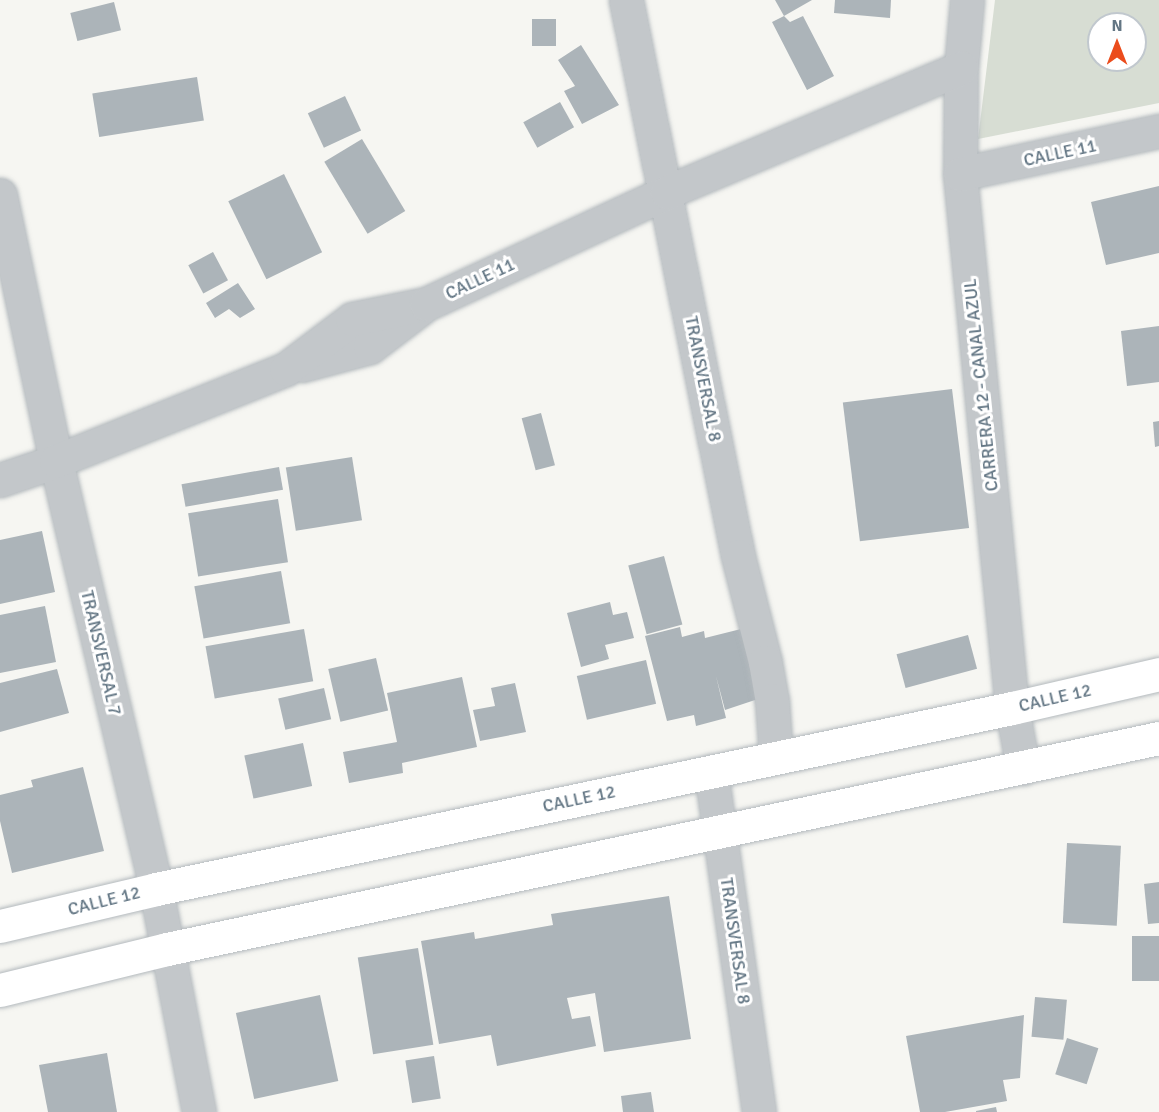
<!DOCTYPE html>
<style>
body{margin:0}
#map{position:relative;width:1159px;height:1112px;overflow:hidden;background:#f6f6f2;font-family:Signika,sans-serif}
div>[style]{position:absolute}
.green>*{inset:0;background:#d7ddd3}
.building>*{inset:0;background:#acb4b9;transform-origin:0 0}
.roads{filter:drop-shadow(0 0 2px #b3b9bd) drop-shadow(0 0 2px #b3b9bd)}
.street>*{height:33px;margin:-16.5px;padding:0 16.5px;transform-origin:16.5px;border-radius:16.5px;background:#c3c7ca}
.secondary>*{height:33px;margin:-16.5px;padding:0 16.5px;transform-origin:16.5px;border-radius:16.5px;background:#fff}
span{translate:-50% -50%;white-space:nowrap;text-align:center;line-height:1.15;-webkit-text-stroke:6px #fff;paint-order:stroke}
.street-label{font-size:18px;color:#637684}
.north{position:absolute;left:1087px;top:12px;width:60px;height:60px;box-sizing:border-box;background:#fff;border:2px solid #c1c8ce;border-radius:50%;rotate:0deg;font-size:16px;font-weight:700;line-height:24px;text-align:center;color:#637684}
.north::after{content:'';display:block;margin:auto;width:21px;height:27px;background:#eb4c1c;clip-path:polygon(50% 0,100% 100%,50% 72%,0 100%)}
</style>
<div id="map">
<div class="green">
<div style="clip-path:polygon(evenodd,995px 0,1159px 0,1159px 103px,978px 139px,995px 0,1099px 24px,1135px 24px,1135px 60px,1099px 60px,1099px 24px)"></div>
</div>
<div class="building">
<div style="clip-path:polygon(775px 0,812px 0,784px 16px)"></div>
<div style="clip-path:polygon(835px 0,891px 0,890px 18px,834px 13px)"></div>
<div style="left:114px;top:2px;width:29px;height:45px;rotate:76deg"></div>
<div style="clip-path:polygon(784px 16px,790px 22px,803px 16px,834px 76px,807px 90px,772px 22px)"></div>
<div style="left:532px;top:19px;width:24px;height:27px"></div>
<div style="clip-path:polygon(581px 45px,619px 105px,582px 124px,564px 91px,575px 86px,558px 60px)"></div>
<div style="left:197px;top:77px;width:44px;height:106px;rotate:81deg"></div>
<div style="left:345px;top:96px;width:38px;height:41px;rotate:65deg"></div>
<div style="left:560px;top:102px;width:29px;height:42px;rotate:61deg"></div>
<div style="left:362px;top:139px;width:84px;height:44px;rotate:59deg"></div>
<div style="left:284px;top:174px;width:87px;height:62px;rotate:64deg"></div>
<div style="clip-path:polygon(1159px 186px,1159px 253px,1106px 265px,1091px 202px)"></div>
<div style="left:213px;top:252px;width:32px;height:28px;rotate:62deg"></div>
<div style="clip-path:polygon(238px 283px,255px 309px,240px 318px,229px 309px,215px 318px,206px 303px)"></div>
<div style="clip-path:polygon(1159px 326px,1159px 382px,1127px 386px,1121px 331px)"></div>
<div style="left:952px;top:389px;width:140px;height:110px;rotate:83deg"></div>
<div style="left:541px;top:413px;width:54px;height:20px;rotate:75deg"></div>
<div style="clip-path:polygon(1159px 421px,1159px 446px,1155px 447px,1153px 422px)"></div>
<div style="left:352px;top:457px;width:64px;height:67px;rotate:81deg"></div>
<div style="left:279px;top:467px;width:23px;height:99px;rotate:80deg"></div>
<div style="left:278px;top:499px;width:64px;height:91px;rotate:81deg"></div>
<div style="clip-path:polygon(42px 531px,55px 592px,0 604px,0 540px)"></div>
<div style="left:664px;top:556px;width:71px;height:37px;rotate:75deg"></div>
<div style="left:281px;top:571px;width:53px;height:88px;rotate:80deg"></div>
<div style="clip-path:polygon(610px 602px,613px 615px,627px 612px,634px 638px,605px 645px,609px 659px,581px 667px,567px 613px)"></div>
<div style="clip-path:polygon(45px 606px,56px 662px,0 673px,0 615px)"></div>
<div style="clip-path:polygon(753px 626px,767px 696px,725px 710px,716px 676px,726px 718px,696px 726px,694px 715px,667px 721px,645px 636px,680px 627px,682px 637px,704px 631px,705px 638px)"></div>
<div style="left:304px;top:629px;width:53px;height:100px;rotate:80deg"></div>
<div style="left:968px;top:635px;width:35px;height:74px;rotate:75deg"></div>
<div style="left:376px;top:658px;width:54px;height:49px;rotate:77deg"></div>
<div style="left:646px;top:660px;width:45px;height:71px;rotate:77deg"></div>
<div style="clip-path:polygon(57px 669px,69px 713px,0 732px,0 683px)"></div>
<div style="clip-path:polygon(462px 677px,477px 747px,402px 763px,403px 773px,349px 783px,343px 752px,397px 742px,387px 693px)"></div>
<div style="clip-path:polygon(515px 683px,526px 732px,480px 741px,473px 710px,495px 706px,491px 688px)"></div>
<div style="left:324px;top:688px;width:32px;height:47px;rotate:77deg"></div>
<div style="left:303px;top:743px;width:44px;height:60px;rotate:78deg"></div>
<div style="clip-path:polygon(83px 767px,104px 851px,12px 873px,0 821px,0 795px,33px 787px,31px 780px)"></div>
<div style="left:1067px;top:843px;width:54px;height:80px;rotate:3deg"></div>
<div style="clip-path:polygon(1159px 882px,1159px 923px,1148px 924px,1144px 884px)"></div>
<div style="clip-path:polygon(669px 896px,691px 1039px,604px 1052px,595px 993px,567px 998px,572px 1019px,590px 1016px,596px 1046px,497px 1066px,491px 1035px,439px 1044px,421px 941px,474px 932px,475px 939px,553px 925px,551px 914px)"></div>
<div style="left:1132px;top:936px;width:27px;height:45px"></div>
<div style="left:418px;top:948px;width:98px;height:61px;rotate:81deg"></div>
<div style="left:320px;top:995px;width:88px;height:86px;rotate:78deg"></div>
<div style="left:1035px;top:997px;width:32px;height:40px;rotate:5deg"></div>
<div style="clip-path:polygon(1024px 1015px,1020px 1078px,1003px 1080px,1007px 1101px,945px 1112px,920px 1112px,906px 1036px)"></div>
<div style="left:1067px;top:1038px;width:33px;height:38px;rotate:18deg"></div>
<div style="clip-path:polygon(107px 1053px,117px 1112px,48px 1112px,39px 1065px)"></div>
<div style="left:434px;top:1056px;width:43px;height:29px;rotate:81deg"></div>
<div style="clip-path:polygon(651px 1092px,654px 1112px,623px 1112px,621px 1096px)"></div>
<div style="clip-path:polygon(996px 1107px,997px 1112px,976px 1112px,976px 1111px)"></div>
</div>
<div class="roads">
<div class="street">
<div style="left:626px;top:0;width:567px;rotate:78.61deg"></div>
<div style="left:738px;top:556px;width:109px;rotate:75.7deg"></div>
<div style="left:765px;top:662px;width:39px;rotate:80deg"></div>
<div style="left:772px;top:700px;width:57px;rotate:86deg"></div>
<div style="left:967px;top:0;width:68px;rotate:95deg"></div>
<div style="left:961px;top:68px;width:106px;rotate:90.5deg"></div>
<div style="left:960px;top:174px;width:537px;rotate:84.44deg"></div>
<div style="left:1012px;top:708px;width:61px;rotate:79.6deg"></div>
<div style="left:960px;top:174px;width:204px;rotate:-12.2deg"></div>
<div style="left:0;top:195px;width:272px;rotate:78.1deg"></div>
<div style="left:56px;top:461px;width:440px;rotate:76.8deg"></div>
<div style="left:156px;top:889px;width:227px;rotate:79.1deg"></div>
<div style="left:302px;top:365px;width:70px;rotate:-14.8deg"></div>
<div style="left:370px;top:347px;width:64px;rotate:-37.4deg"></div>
<div style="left:0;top:480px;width:59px;rotate:-18.7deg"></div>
<div style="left:56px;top:461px;width:248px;rotate:-21.8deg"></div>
<div style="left:286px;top:369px;width:83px;rotate:-37.1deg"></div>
<div style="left:352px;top:319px;width:76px;rotate:-11.5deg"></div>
<div style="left:426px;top:304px;width:266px;rotate:-24.9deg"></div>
<div style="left:667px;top:192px;width:319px;rotate:-22.9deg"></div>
<div style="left:711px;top:771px;width:344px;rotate:82deg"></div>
</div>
<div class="secondary">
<div style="left:0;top:926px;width:160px;rotate:-13.3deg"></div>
<div style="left:156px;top:889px;width:875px;rotate:-11.94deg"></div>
<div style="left:1012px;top:708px;width:151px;rotate:-13deg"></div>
<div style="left:0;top:990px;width:172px;rotate:-13.8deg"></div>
<div style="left:167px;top:949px;width:1014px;rotate:-12.01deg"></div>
</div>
</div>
<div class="street-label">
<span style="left:1060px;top:153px;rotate:-12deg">CALLE 11</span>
<span style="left:480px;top:279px;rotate:-25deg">CALLE 11</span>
<span style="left:703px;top:379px;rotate:79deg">TRANSVERSAL 8</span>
<span style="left:981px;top:385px;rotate:-96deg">CARRERA 12 - CANAL AZUL</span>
<span style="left:101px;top:653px;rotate:77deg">TRANSVERSAL 7</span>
<span style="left:1055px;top:698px;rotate:-13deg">CALLE 12</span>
<span style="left:579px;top:799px;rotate:-12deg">CALLE 12</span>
<span style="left:104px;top:901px;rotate:-14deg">CALLE 12</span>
<span style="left:735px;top:941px;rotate:82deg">TRANSVERSAL 8</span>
</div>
<div class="north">N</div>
</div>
